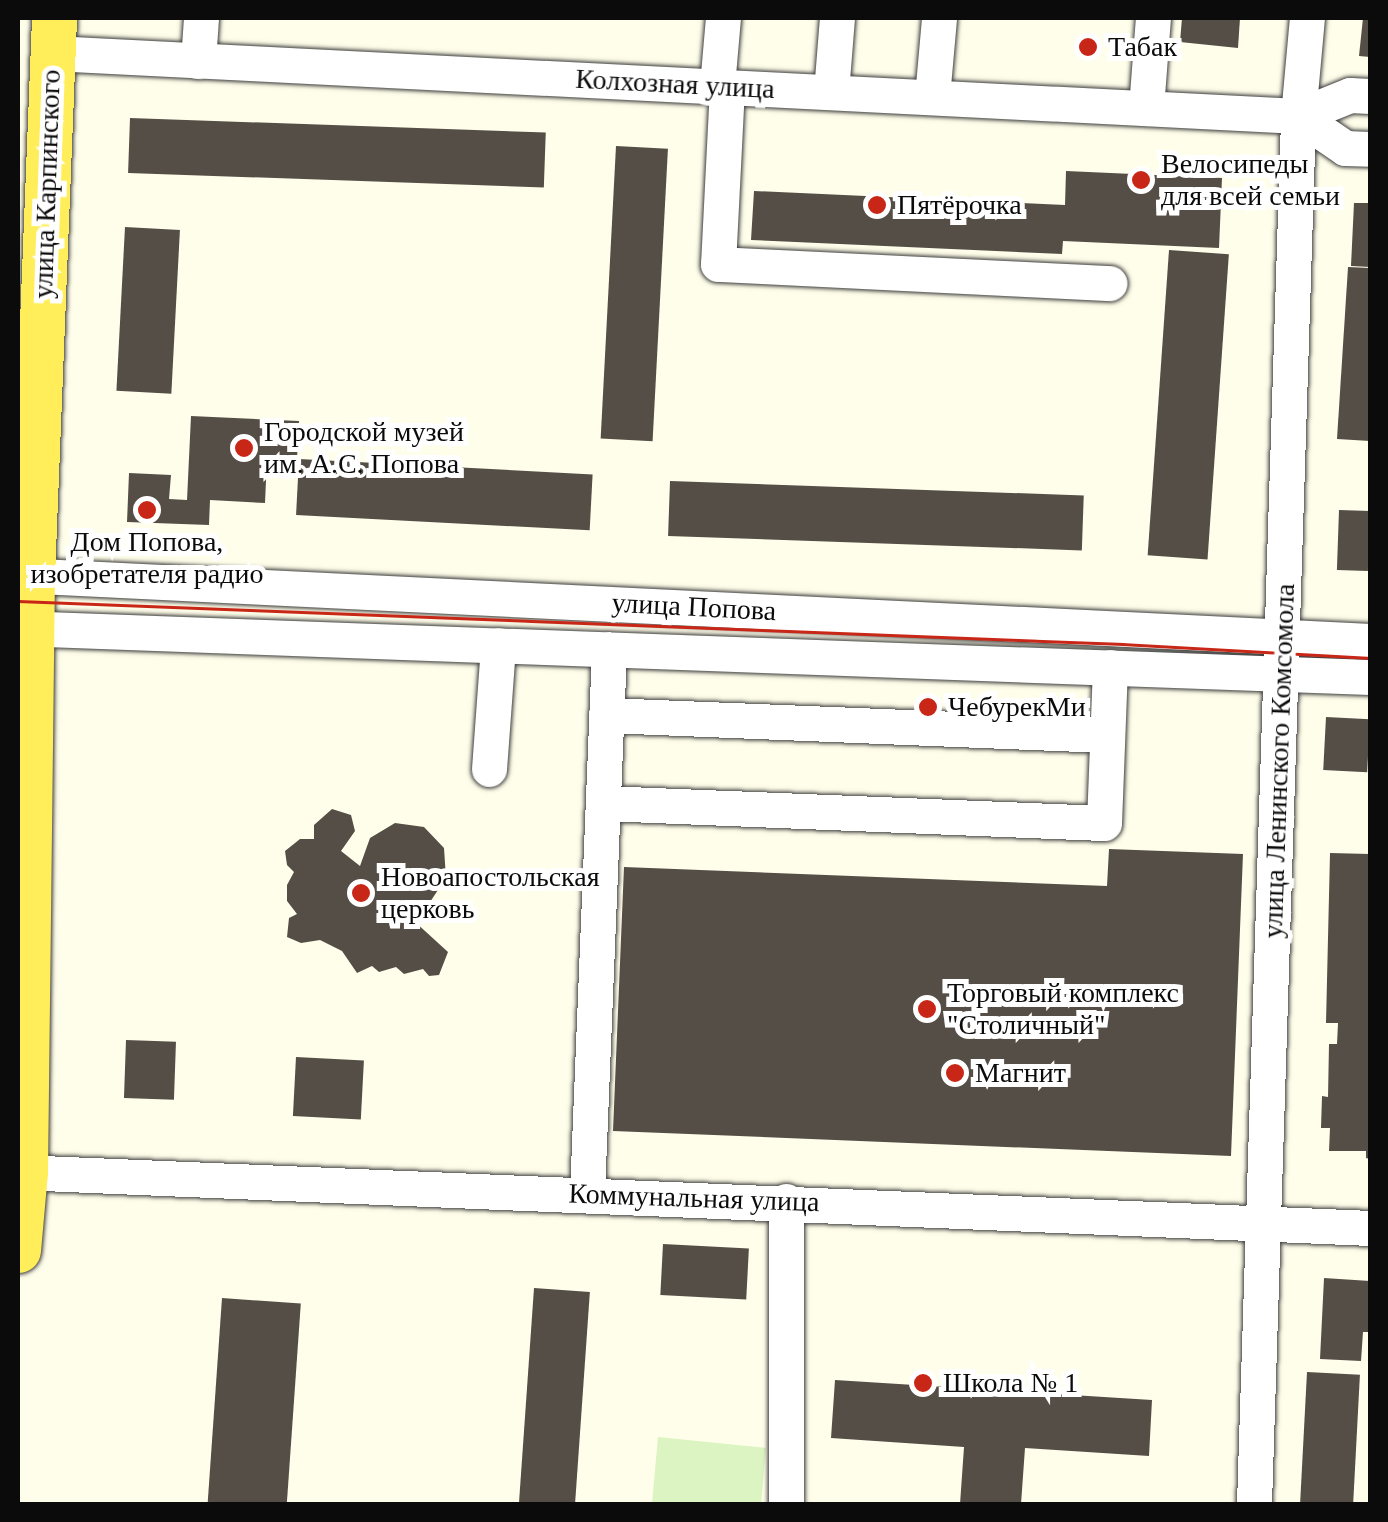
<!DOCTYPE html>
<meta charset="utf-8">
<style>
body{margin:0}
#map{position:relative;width:1388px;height:1522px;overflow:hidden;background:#fffeea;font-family:"Times New Roman",serif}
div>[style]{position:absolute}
.pitch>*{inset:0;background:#dcf3c2}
.building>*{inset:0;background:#554e47;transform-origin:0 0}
.roads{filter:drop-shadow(0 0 2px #3e3e3e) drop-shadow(0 0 2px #3e3e3e)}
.minor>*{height:35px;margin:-17.5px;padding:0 17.5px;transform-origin:17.5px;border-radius:17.5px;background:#fff}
.major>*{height:45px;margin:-22.5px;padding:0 22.5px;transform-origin:22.5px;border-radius:22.5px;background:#ffee5a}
.tram>*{height:2.5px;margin:-1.25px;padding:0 1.25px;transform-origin:1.25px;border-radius:1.25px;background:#c82717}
.dots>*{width:28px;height:28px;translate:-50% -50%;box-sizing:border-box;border:5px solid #fff;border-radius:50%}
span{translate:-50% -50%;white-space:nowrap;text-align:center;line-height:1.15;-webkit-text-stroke:10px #fff;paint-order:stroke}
.poi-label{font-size:28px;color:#0b0b0b}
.left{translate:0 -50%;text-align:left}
.street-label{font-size:28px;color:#0b0b0b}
.frame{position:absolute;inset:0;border:20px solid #0b0b0b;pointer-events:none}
</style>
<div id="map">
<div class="pitch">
<div style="clip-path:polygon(658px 1437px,766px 1448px,761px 1504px,652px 1504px)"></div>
</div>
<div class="building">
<div style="clip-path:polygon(1182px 18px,1240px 18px,1238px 48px,1180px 42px)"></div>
<div style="clip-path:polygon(1363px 18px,1370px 18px,1370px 57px,1359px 56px)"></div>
<div style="left:1078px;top:39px;width:20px;height:16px;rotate:3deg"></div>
<div style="left:130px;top:118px;width:416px;height:55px;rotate:2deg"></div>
<div style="left:616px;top:146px;width:52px;height:293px;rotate:3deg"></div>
<div style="clip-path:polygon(1066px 171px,1222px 178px,1219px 248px,1063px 241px,1062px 254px,751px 240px,754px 191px,1065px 205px)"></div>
<div style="clip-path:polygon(1354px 203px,1370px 203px,1370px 267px,1351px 266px)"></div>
<div style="left:125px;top:227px;width:55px;height:164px;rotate:3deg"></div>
<div style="left:1169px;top:250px;width:60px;height:306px;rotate:4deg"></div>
<div style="clip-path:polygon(1348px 267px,1370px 268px,1370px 441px,1337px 439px)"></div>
<div style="clip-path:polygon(191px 416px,299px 421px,297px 459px,267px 458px,265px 503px,210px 500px,209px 525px,127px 522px,129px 473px,171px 475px,169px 499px,187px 500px)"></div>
<div style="left:299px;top:459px;width:294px;height:56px;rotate:3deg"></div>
<div style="left:670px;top:481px;width:414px;height:55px;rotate:2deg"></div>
<div style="left:1339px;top:510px;width:31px;height:60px;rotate:2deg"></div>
<div style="left:1326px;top:717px;width:44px;height:53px;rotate:3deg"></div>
<div style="clip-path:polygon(332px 809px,351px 815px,355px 831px,341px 851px,360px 866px,370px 838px,395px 823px,424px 827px,444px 848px,446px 878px,430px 902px,402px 910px,448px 952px,439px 975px,429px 976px,423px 969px,404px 974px,396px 967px,379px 972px,372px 966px,357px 973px,342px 951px,320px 940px,301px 943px,287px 937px,289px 918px,297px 914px,287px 901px,287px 885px,294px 872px,287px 865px,285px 851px,300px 839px,314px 839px,314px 825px)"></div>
<div style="clip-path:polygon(1109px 849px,1243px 854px,1231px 1156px,613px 1131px,624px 867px,1107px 886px)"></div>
<div style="clip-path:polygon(1330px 853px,1370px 854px,1370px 1159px,1366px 1158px,1366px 1151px,1329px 1151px,1330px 1128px,1321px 1128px,1322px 1096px,1328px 1097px,1329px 1044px,1337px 1044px,1338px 1023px,1326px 1023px)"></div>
<div style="left:126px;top:1040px;width:50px;height:58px;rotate:2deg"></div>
<div style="left:296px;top:1057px;width:68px;height:59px;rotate:3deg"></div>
<div style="left:663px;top:1244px;width:86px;height:51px;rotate:3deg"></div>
<div style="clip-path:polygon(1324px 1278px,1370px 1281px,1370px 1332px,1363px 1332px,1361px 1361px,1320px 1359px)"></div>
<div style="left:534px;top:1288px;width:56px;height:217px;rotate:4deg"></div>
<div style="left:222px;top:1298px;width:79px;height:207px;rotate:4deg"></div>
<div style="left:1307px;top:1372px;width:53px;height:132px;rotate:3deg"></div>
<div style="clip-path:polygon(835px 1380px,1152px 1400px,1149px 1456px,1025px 1448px,1021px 1504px,960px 1504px,964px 1447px,831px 1438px)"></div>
</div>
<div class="roads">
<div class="minor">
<div style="left:52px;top:53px;width:1248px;rotate:2.89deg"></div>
<div style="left:1298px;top:116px;width:56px;rotate:-22deg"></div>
<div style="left:1350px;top:95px;width:20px;rotate:3deg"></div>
<div style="left:198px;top:61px;width:43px;rotate:-86deg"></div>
<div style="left:717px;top:86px;width:68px;rotate:-85deg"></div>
<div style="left:727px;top:87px;width:177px;rotate:92.9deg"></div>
<div style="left:718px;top:264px;width:392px;rotate:2.8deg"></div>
<div style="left:831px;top:92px;width:74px;rotate:-85.4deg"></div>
<div style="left:932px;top:97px;width:79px;rotate:-84.9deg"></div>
<div style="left:1146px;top:108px;width:90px;rotate:-85.6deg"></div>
<div style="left:1298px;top:116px;width:57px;rotate:34.2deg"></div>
<div style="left:1345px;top:148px;width:25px;rotate:2deg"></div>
<div style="left:18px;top:575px;width:1354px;rotate:2.79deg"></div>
<div style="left:18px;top:628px;width:1353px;rotate:2.08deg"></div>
<div style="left:606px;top:715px;width:501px;rotate:2.29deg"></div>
<div style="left:489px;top:769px;width:124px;rotate:-85.8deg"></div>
<div style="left:603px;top:803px;width:501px;rotate:2.29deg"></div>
<div style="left:1104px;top:823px;width:156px;rotate:-87.8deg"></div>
<div style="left:18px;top:1172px;width:1353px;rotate:2.37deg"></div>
<div style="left:587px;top:1193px;width:544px;rotate:-87.68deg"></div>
<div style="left:786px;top:1504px;width:303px;rotate:-90deg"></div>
<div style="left:1254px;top:1504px;width:1389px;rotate:-88.18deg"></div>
<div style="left:1298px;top:116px;width:98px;rotate:-84.8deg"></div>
</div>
<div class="major">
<div style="left:18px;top:1250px;width:78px;rotate:-84.9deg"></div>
<div style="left:25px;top:1172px;width:596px;rotate:-89.33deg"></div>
<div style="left:32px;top:576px;width:558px;rotate:-87.74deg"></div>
</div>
</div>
<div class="tram">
<div style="left:18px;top:601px;width:1106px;rotate:2.23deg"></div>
<div style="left:1123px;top:644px;width:247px;rotate:3.2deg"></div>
</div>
<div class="dots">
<div style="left:1088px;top:47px;background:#c82717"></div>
<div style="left:1141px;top:180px;background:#c82717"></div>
<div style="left:877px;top:205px;background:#c82717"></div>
<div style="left:244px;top:448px;background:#c82717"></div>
<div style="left:147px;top:510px;background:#c82717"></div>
<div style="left:928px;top:707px;background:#c82717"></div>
<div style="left:361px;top:893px;background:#c82717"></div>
<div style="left:927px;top:1009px;background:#c82717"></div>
<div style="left:955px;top:1073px;background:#c82717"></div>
<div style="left:923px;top:1383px;background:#c82717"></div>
</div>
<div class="poi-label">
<span class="left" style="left:1108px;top:47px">Табак</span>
<span class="left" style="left:1161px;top:180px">Велосипеды<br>для всей семьи</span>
<span class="left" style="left:897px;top:205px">Пятёрочка</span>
<span class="left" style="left:264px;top:448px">Городской музей<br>им. А.С. Попова</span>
<span style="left:147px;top:558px">Дом Попова,<br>изобретателя радио</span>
<span class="left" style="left:948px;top:707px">ЧебурекМи</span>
<span class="left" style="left:381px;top:893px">Новоапостольская<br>церковь</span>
<span class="left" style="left:947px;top:1009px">Торговый комплекс<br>"Столичный"</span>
<span class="left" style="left:975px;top:1073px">Магнит</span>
<span class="left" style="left:943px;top:1383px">Школа № 1</span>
</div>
<div class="street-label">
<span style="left:675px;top:84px;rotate:3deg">Колхозная улица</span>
<span style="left:47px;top:184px;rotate:-88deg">улица Карпинского</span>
<span style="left:694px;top:607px;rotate:3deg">улица Попова</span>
<span style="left:1279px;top:761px;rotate:-88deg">улица Ленинского Комсомола</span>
<span style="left:694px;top:1198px;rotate:2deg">Коммунальная улица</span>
</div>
<div class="frame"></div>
</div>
